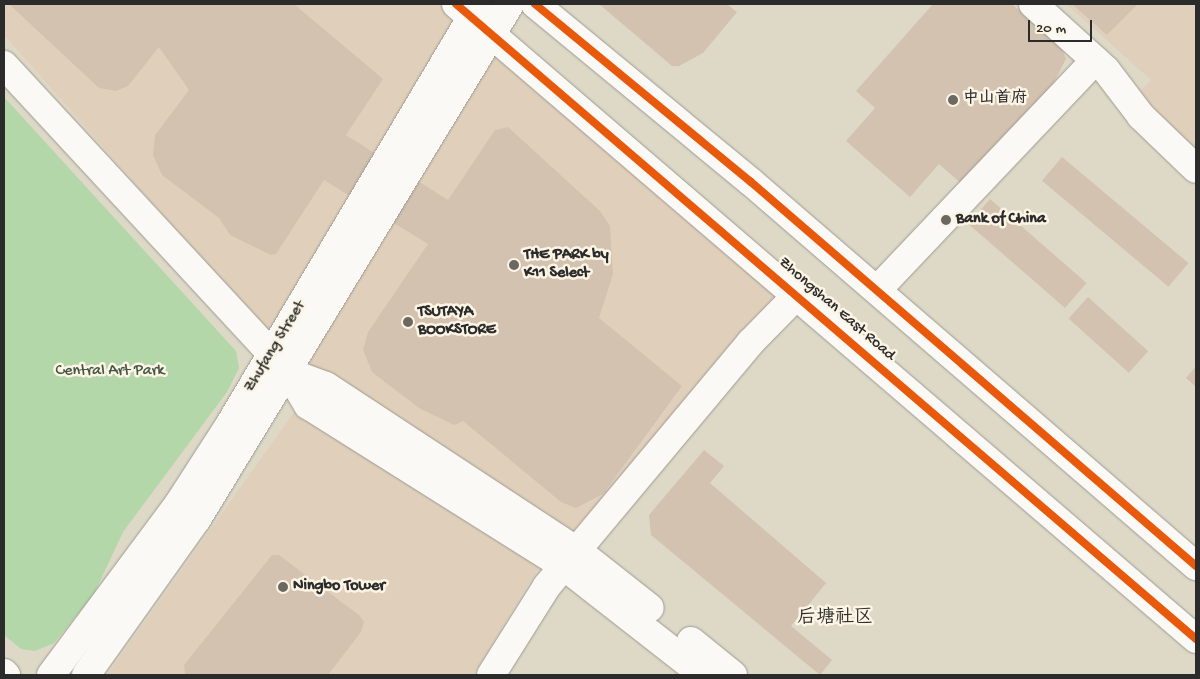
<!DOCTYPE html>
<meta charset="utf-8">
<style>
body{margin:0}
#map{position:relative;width:1200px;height:679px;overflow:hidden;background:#ded9c6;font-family:"Gochi Hand","LXGW WenKai TC",sans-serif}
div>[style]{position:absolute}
.built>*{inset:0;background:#e0d0bb}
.green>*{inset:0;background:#b3d7a9}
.building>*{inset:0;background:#d2c2af;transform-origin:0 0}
.roads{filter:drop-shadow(0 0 1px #9d9a90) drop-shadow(0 0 1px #9d9a90)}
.minor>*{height:28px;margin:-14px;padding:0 14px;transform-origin:14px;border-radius:14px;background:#faf9f6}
.major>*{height:28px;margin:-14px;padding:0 14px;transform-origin:14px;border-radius:14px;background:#faf9f6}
.cycleway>*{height:8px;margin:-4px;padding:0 4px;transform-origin:4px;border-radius:4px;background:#e8590c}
.dots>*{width:14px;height:14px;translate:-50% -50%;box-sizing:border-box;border:2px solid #fcf5e5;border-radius:50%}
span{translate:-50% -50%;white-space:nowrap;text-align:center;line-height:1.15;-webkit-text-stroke:5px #fcf5e5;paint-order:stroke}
.poi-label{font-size:16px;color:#2b2b2b;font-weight:700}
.left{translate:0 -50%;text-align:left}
.street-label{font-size:16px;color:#2b2b2b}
.park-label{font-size:16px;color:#445644}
.quarter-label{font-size:19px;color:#2b2b2b}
.frame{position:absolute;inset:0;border:5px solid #2b2b2b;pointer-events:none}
.scale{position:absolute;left:1028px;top:20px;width:64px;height:22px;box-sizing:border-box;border:2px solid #2b2b2b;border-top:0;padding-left:6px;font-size:15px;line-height:18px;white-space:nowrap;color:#2b2b2b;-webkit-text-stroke:4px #fcf5e5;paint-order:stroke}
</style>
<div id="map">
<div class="built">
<div style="clip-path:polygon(4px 4px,438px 4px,781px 297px,581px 530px,543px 561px,473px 675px,107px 675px,313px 385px,4px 35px)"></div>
<div style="clip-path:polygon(1066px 4px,1196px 4px,1196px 148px,1136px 96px,1151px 80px)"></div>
</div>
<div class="green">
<div style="clip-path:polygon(4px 97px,236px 351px,239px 368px,227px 392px,123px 532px,94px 594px,54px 643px,35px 651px,21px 649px,4px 635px)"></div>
</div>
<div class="building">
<div style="clip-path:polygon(9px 4px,294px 4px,383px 79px,346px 135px,448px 200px,495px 130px,508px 127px,600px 211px,610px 226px,613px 274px,599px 318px,682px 386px,603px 494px,576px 508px,561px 502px,463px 421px,454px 425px,419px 408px,372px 372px,363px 350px,368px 332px,428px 244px,324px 180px,276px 254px,271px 255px,230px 235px,219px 218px,162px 175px,153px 155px,155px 135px,189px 90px,159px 47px,128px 86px,116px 91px,99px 88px)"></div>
<div style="clip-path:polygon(599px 4px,727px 4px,737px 12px,703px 53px,679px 66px,672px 66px)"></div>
<div style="clip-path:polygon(933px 4px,1012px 4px,1062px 49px,1066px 59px,1052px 86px,964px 186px,939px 164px,910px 197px,846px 141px,875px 108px,856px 91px)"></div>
<div style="clip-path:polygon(1072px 4px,1138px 4px,1107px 35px)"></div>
<div style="left:1062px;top:157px;width:165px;height:31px;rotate:40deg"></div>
<div style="left:990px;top:199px;width:128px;height:33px;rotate:41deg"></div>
<div style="left:1088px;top:297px;width:81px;height:29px;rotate:42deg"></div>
<div style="clip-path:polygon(1196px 366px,1196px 387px,1186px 378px)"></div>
<div style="clip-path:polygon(704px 450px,724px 466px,710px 483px,826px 583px,791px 626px,832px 660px,820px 675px,651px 535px,649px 515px)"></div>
<div style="clip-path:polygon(272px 555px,279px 555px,360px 616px,364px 622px,361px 632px,328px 675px,185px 675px,184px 665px)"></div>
</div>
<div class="roads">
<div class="minor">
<div style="left:1033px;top:4px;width:98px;rotate:42.1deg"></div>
<div style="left:1106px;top:70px;width:58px;rotate:52.7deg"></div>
<div style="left:1141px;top:116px;width:76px;rotate:43.9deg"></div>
<div style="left:4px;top:65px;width:418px;rotate:47.2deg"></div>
<div style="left:288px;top:372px;width:39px;rotate:59deg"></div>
<div style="left:308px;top:405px;width:304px;rotate:32.2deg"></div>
<div style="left:565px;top:567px;width:175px;rotate:38deg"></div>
<div style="left:877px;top:290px;width:317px;rotate:-46.5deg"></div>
<div style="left:288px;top:372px;width:40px;rotate:20.2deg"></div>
<div style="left:326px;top:386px;width:303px;rotate:33.3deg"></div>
<div style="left:579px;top:552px;width:90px;rotate:38.3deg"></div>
<div style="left:691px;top:641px;width:54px;rotate:39deg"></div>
<div style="left:4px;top:673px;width:3px;rotate:45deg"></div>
<div style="left:51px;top:675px;width:214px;rotate:-53.3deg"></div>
<div style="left:179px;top:503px;width:94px;rotate:-57.2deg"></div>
<div style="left:230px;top:424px;width:488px;rotate:-59.3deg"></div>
<div style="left:86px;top:675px;width:191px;rotate:-54.6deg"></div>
<div style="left:197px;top:519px;width:603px;rotate:-58.71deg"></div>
<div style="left:491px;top:675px;width:105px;rotate:-57.8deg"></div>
<div style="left:547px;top:586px;width:317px;rotate:-50.1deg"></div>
<div style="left:750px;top:343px;width:69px;rotate:-45.6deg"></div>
</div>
<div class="major">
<div style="left:456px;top:4px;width:975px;rotate:40.63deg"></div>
<div style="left:535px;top:4px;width:280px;rotate:39.5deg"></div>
<div style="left:751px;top:182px;width:588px;rotate:40.79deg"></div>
</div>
</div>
<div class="cycleway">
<div style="left:456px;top:4px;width:975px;rotate:40.63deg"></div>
<div style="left:535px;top:4px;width:280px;rotate:39.5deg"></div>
<div style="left:751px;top:182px;width:588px;rotate:40.79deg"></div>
</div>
<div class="dots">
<div style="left:953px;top:100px;background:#6a6861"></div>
<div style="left:946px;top:220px;background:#6a6861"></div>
<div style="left:514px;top:265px;background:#6a6861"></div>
<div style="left:408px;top:322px;background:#6a6861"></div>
<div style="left:283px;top:587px;background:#6a6861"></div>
</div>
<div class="poi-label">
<span class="left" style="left:963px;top:100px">中山首府</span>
<span class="left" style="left:956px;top:220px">Bank of China</span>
<span class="left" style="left:524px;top:265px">THE PARK by<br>K11 Select</span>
<span class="left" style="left:418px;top:322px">TSUTAYA<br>BOOKSTORE</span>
<span class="left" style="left:293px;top:587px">Ningbo Tower</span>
</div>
<div class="street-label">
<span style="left:836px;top:310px;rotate:41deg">Zhongshan East Road</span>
<span style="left:276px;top:347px;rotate:-59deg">Zhufang Street</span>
</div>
<div class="park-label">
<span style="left:110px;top:372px">Central Art Park</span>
</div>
<div class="quarter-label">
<span style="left:835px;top:619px">后塘社区</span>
</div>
<div class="frame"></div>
<div class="scale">20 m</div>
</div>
